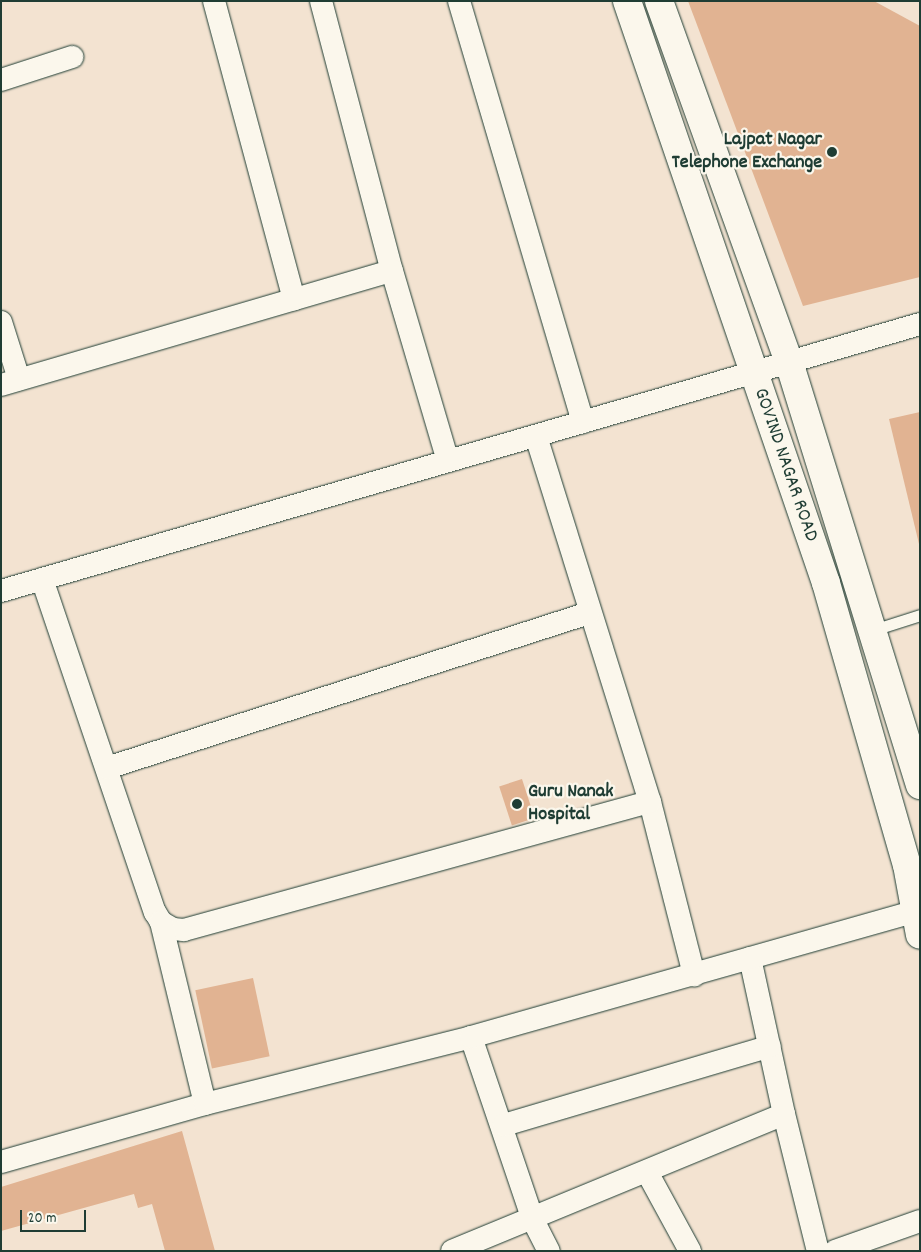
<!DOCTYPE html>
<style>
body{margin:0}
#map{position:relative;width:921px;height:1252px;overflow:hidden;background:#f3e3d1;font-family:Dekko,sans-serif}
div>[style]{position:absolute}
.building>*{inset:0;background:#e1b392;transform-origin:0 0}
.roads{filter:drop-shadow(0 0 1px #1f3d34) drop-shadow(0 0 1px #1f3d34)}
.lane>*{height:11px;margin:-5.5px;padding:0 5.5px;transform-origin:5.5px;border-radius:5.5px;background:#fbf7ec}
.street>*{height:22px;margin:-11px;padding:0 11px;transform-origin:11px;border-radius:11px;background:#fbf7ec}
.secondary>*{height:28px;margin:-14px;padding:0 14px;transform-origin:14px;border-radius:14px;background:#fbf7ec}
.dots>*{width:14px;height:14px;translate:-50% -50%;box-sizing:border-box;border:2px solid #fbf7ec;border-radius:50%}
span{translate:-50% -50%;white-space:nowrap;text-align:center;line-height:1.15;-webkit-text-stroke:4.5px #fbf7ec;paint-order:stroke}
.poi-label{font-size:20px;color:#1f3d34;font-weight:700}
.right{translate:-100% -50%;text-align:right}
.left{translate:0 -50%;text-align:left}
.street-label{font-size:20px;color:#1f3d34}
.frame{position:absolute;inset:0;border:2px solid #1f3d34;pointer-events:none}
.scale{position:absolute;left:20px;top:1210px;width:66px;height:22px;box-sizing:border-box;border:2px solid #1f3d34;border-top:0;padding-left:6px;font-size:15px;line-height:18px;white-space:nowrap;color:#1f3d34;-webkit-text-stroke:4px #fbf7ec;paint-order:stroke}
</style>
<div id="map">
<div class="building">
<div style="clip-path:polygon(688px 1px,874px 1px,920px 26px,920px 277px,803px 306px)"></div>
<div style="clip-path:polygon(920px 412px,920px 544px,919px 544px,889px 419px)"></div>
<div style="left:522px;top:779px;width:41px;height:24px;rotate:72deg"></div>
<div style="left:253px;top:978px;width:80px;height:59px;rotate:78deg"></div>
<div style="clip-path:polygon(182px 1131px,215px 1251px,165px 1251px,152px 1204px,138px 1208px,134px 1194px,1px 1231px,1px 1187px)"></div>
</div>
<div class="roads">
<div class="lane">
<div style="left:873px;top:630px;width:49px;rotate:-17.7deg"></div>
</div>
<div class="street">
<div style="left:214px;top:1px;width:309px;rotate:75deg"></div>
<div style="left:321px;top:1px;width:279px;rotate:75.3deg"></div>
<div style="left:392px;top:271px;width:198px;rotate:73.6deg"></div>
<div style="left:459px;top:1px;width:439px;rotate:73.6deg"></div>
<div style="left:1px;top:80px;width:75px;rotate:-17.9deg"></div>
<div style="left:1px;top:322px;width:60px;rotate:72.5deg"></div>
<div style="left:1px;top:385px;width:407px;rotate:-16.3deg"></div>
<div style="left:536px;top:436px;width:383px;rotate:72.7deg"></div>
<div style="left:650px;top:802px;width:179px;rotate:75.7deg"></div>
<div style="left:42px;top:579px;width:352px;rotate:71.3deg"></div>
<div style="left:155px;top:912px;width:12px;rotate:59deg"></div>
<div style="left:161px;top:922px;width:14px;rotate:30deg"></div>
<div style="left:173px;top:929px;width:11px;rotate:5deg"></div>
<div style="left:184px;top:930px;width:483px;rotate:-15.4deg"></div>
<div style="left:1px;top:591px;width:957px;rotate:-16.2deg"></div>
<div style="left:107px;top:768px;width:506px;rotate:-17.83deg"></div>
<div style="left:161px;top:922px;width:187px;rotate:76.4deg"></div>
<div style="left:750px;top:958px;width:160px;rotate:77.7deg"></div>
<div style="left:784px;top:1114px;width:141px;rotate:76.1deg"></div>
<div style="left:471px;top:1037px;width:193px;rotate:71.3deg"></div>
<div style="left:533px;top:1220px;width:35px;rotate:63deg"></div>
<div style="left:504px;top:1125px;width:277px;rotate:-16.5deg"></div>
<div style="left:1px;top:1162px;width:212px;rotate:-15.9deg"></div>
<div style="left:205px;top:1104px;width:274px;rotate:-14.1deg"></div>
<div style="left:471px;top:1037px;width:467px;rotate:-15.8deg"></div>
<div style="left:647px;top:1172px;width:90px;rotate:61.4deg"></div>
<div style="left:452px;top:1251px;width:359px;rotate:-22.4deg"></div>
<div style="left:835px;top:1251px;width:90px;rotate:-19.4deg"></div>
</div>
<div class="secondary">
<div style="left:627px;top:1px;width:615px;rotate:71.12deg"></div>
<div style="left:826px;top:583px;width:293px;rotate:74deg"></div>
<div style="left:907px;top:865px;width:71px;rotate:79.5deg"></div>
<div style="left:659px;top:1px;width:384px;rotate:70.2deg"></div>
<div style="left:789px;top:362px;width:443px;rotate:72.8deg"></div>
</div>
</div>
<div class="dots">
<div style="left:832px;top:152px;background:#1f3d34"></div>
<div style="left:517px;top:804px;background:#1f3d34"></div>
</div>
<div class="poi-label">
<span class="right" style="left:822px;top:152px">Lajpat Nagar<br>Telephone Exchange</span>
<span class="left" style="left:528px;top:804px">Guru Nanak<br>Hospital</span>
</div>
<div class="street-label">
<span style="left:785px;top:465px;rotate:71deg">GOVIND NAGAR ROAD</span>
</div>
<div class="frame"></div>
<div class="scale">20 m</div>
</div>
